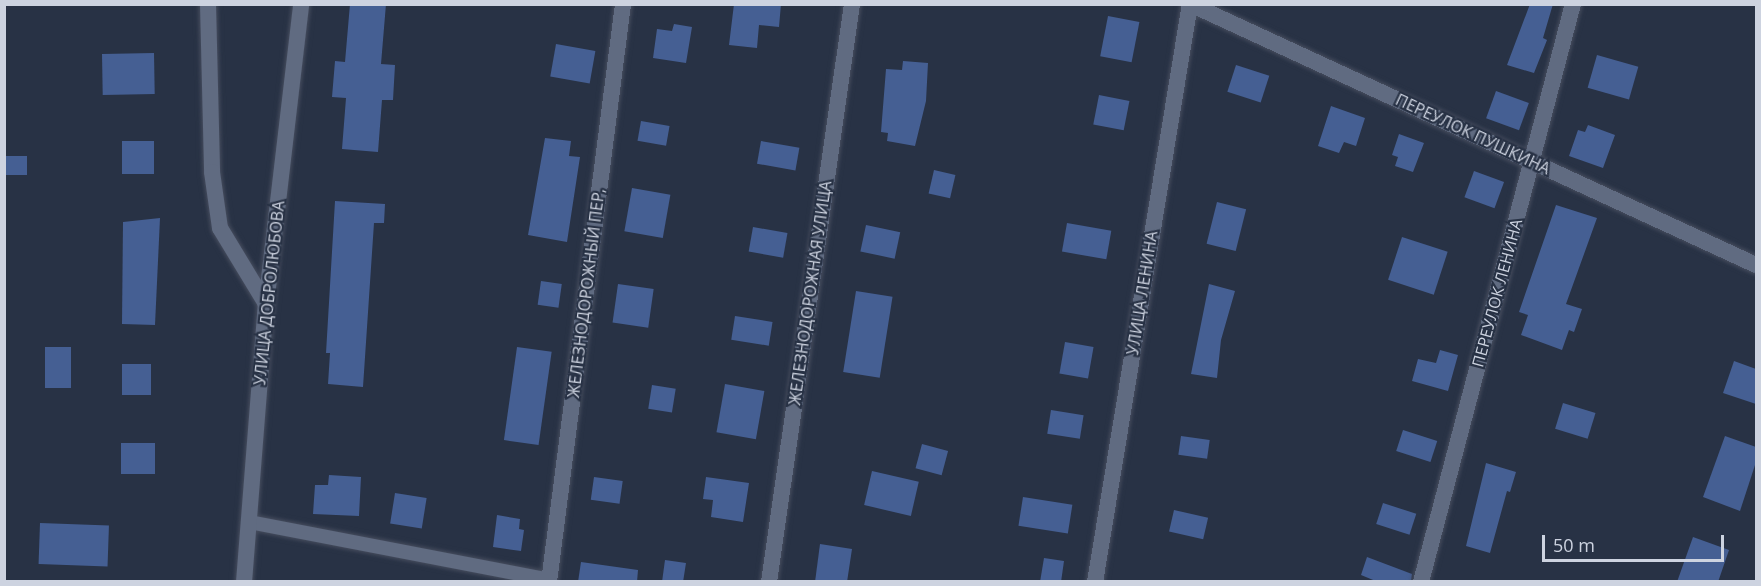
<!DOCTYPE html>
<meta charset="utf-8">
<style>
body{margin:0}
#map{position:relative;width:1761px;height:586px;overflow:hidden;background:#283245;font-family:"Open Sans",sans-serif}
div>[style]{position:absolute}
.building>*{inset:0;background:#455f93;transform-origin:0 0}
.roads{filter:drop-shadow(0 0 2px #464d5e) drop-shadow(0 0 2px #464d5e)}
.service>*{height:14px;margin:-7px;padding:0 7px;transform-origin:7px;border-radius:7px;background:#606b81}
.minor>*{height:16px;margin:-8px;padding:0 8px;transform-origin:8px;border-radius:8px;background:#606b81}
span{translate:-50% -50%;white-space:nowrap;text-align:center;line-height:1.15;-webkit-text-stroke:4.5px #283245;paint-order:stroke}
.street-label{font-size:16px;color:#cdd3e0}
.frame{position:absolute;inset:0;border:6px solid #cdd3e0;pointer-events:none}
.scale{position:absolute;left:1542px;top:535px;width:182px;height:27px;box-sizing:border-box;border:3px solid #cdd3e0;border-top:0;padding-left:8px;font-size:18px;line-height:21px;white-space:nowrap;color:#cdd3e0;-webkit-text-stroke:4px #283245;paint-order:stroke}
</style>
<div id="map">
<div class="building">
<div style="clip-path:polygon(350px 4px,386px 4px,381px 64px,395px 65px,393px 100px,382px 100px,378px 152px,342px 149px,346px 98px,332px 97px,335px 61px,345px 62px)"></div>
<div style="clip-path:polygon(734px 4px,781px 4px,779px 27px,759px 25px,757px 48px,729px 45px)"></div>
<div style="clip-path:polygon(1530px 4px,1553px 4px,1543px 38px,1547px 40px,1534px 73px,1507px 65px)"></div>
<div style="left:1108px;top:16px;width:32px;height:41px;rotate:11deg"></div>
<div style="clip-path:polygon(674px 24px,692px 27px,686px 63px,653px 58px,657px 29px,672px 31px)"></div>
<div style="left:556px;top:44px;width:40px;height:33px;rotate:10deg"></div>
<div style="left:154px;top:53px;width:41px;height:52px;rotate:89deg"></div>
<div style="left:1597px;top:55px;width:43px;height:34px;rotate:16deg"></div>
<div style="clip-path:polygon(903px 61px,928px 63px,926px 101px,915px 146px,887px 141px,888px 133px,881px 132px,886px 69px,902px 70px)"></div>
<div style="left:1236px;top:65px;width:35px;height:28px;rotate:18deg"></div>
<div style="left:1496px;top:91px;width:35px;height:29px;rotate:20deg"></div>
<div style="left:1099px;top:95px;width:31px;height:30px;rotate:11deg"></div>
<div style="clip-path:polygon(1331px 106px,1365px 118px,1356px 146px,1344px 142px,1339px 153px,1318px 146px)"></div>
<div style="left:641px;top:121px;width:29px;height:20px;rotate:10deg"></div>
<div style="clip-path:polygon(1588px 125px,1615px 135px,1603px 168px,1569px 156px,1578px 130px,1585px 132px)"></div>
<div style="clip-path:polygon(1399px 134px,1424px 143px,1413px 172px,1395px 166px,1398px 157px,1392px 155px)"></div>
<div style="clip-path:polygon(545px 138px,571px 141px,569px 156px,580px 157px,567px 242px,528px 235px)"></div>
<div style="left:122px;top:141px;width:32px;height:33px"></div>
<div style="left:761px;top:141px;width:39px;height:23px;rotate:10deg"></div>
<div style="left:4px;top:156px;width:23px;height:19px"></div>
<div style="left:934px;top:170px;width:22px;height:24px;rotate:13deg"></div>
<div style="left:1474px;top:171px;width:32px;height:28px;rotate:20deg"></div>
<div style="left:632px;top:188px;width:39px;height:44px;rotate:10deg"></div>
<div style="clip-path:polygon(335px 201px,385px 204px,384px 223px,374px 223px,363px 387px,328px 384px,330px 353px,326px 353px)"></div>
<div style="left:1217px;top:202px;width:30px;height:43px;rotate:14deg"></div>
<div style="clip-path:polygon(1556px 205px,1597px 218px,1566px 304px,1582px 309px,1574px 332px,1569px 330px,1562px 350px,1521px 335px,1528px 315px,1519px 312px)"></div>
<div style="clip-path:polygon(160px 218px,155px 325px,122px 324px,123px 222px)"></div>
<div style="left:1067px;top:223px;width:45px;height:29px;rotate:10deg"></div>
<div style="left:866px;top:225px;width:35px;height:27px;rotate:12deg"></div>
<div style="left:753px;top:227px;width:35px;height:25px;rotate:10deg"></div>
<div style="left:1402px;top:237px;width:48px;height:45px;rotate:18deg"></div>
<div style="left:541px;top:281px;width:21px;height:24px;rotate:8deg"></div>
<div style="left:618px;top:284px;width:36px;height:39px;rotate:8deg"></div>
<div style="clip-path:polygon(1209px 284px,1235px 291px,1221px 340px,1217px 378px,1191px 374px)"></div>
<div style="left:856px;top:291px;width:37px;height:82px;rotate:9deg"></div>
<div style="left:735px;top:316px;width:38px;height:24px;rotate:9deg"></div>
<div style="left:1065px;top:342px;width:29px;height:32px;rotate:10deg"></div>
<div style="left:45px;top:347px;width:26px;height:41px"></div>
<div style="left:517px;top:347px;width:35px;height:94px;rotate:8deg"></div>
<div style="clip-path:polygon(1440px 350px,1458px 355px,1448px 391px,1412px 381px,1418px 359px,1436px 363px)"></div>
<div style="clip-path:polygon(1734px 361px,1756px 369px,1756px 404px,1723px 393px)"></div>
<div style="left:122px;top:364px;width:29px;height:31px"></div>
<div style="left:725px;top:384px;width:40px;height:49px;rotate:10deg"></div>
<div style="left:652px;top:385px;width:24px;height:24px;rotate:9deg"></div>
<div style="left:1563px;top:403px;width:34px;height:27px;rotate:17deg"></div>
<div style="left:1051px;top:410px;width:33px;height:24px;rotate:9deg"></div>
<div style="left:1403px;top:430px;width:36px;height:22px;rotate:18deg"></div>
<div style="left:1181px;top:436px;width:29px;height:19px;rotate:8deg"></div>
<div style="clip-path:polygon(1725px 436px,1756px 447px,1756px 462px,1740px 511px,1703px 497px)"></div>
<div style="left:121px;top:443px;width:34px;height:31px"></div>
<div style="left:922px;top:444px;width:27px;height:25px;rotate:15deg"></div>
<div style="clip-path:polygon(1486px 463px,1516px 472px,1510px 492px,1507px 491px,1490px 553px,1466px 546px)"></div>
<div style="left:872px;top:471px;width:48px;height:35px;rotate:13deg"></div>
<div style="clip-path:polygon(329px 475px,361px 477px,359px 516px,313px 514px,315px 485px,328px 485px)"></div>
<div style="left:594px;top:477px;width:29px;height:23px;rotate:8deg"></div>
<div style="clip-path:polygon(706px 477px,749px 483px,743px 522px,711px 517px,713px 500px,703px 499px)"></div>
<div style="left:395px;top:493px;width:32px;height:31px;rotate:9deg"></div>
<div style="left:1023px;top:497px;width:50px;height:29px;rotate:9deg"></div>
<div style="left:1383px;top:503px;width:35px;height:22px;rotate:18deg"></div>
<div style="left:1174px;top:510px;width:35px;height:22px;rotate:13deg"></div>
<div style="clip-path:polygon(497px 515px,520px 519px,519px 529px,524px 530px,521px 551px,493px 547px)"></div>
<div style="left:40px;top:523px;width:69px;height:41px;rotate:2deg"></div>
<div style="clip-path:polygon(1693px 537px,1729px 550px,1718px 582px,1677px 582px)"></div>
<div style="clip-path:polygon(820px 544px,852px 549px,847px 582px,815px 582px)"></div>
<div style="clip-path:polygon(1367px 557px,1412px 574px,1411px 582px,1378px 582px,1361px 575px)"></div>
<div style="clip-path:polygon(1044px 558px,1064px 561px,1061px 582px,1040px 582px)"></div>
<div style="clip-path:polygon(665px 560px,686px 563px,683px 582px,662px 582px)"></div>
<div style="clip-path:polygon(581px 562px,638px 570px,637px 582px,578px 582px)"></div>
</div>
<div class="roads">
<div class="service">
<div style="left:249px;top:522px;width:306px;rotate:10.9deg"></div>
</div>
<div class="minor">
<div style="left:208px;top:4px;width:168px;rotate:88.6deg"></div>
<div style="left:212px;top:172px;width:57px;rotate:81.9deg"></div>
<div style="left:220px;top:228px;width:89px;rotate:58.8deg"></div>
<div style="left:1190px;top:4px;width:623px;rotate:24.76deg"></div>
<div style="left:244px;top:582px;width:279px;rotate:-85.5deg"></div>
<div style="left:266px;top:304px;width:302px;rotate:-83.3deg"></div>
<div style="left:549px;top:582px;width:583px;rotate:-82.7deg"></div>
<div style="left:769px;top:582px;width:584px;rotate:-81.83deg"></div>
<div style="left:1095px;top:582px;width:586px;rotate:-80.67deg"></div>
<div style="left:1421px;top:582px;width:598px;rotate:-75.27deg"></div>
</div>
</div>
<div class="street-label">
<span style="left:1473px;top:134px;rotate:25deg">ПЕРЕУЛОК ПУШКИНА</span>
<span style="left:269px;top:293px;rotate:-84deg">УЛИЦА ДОБРОЛЮБОВА</span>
<span style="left:586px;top:293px;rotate:-83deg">ЖЕЛЕЗНОДОРОЖНЫЙ ПЕР,</span>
<span style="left:810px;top:293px;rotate:-82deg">ЖЕЛЕЗНОДОРОЖНАЯ УЛИЦА</span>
<span style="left:1142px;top:293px;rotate:-81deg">УЛИЦА ЛЕНИНА</span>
<span style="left:1497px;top:293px;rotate:-75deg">ПЕРЕУЛОК ЛЕНИНА</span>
</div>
<div class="frame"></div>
<div class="scale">50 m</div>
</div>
